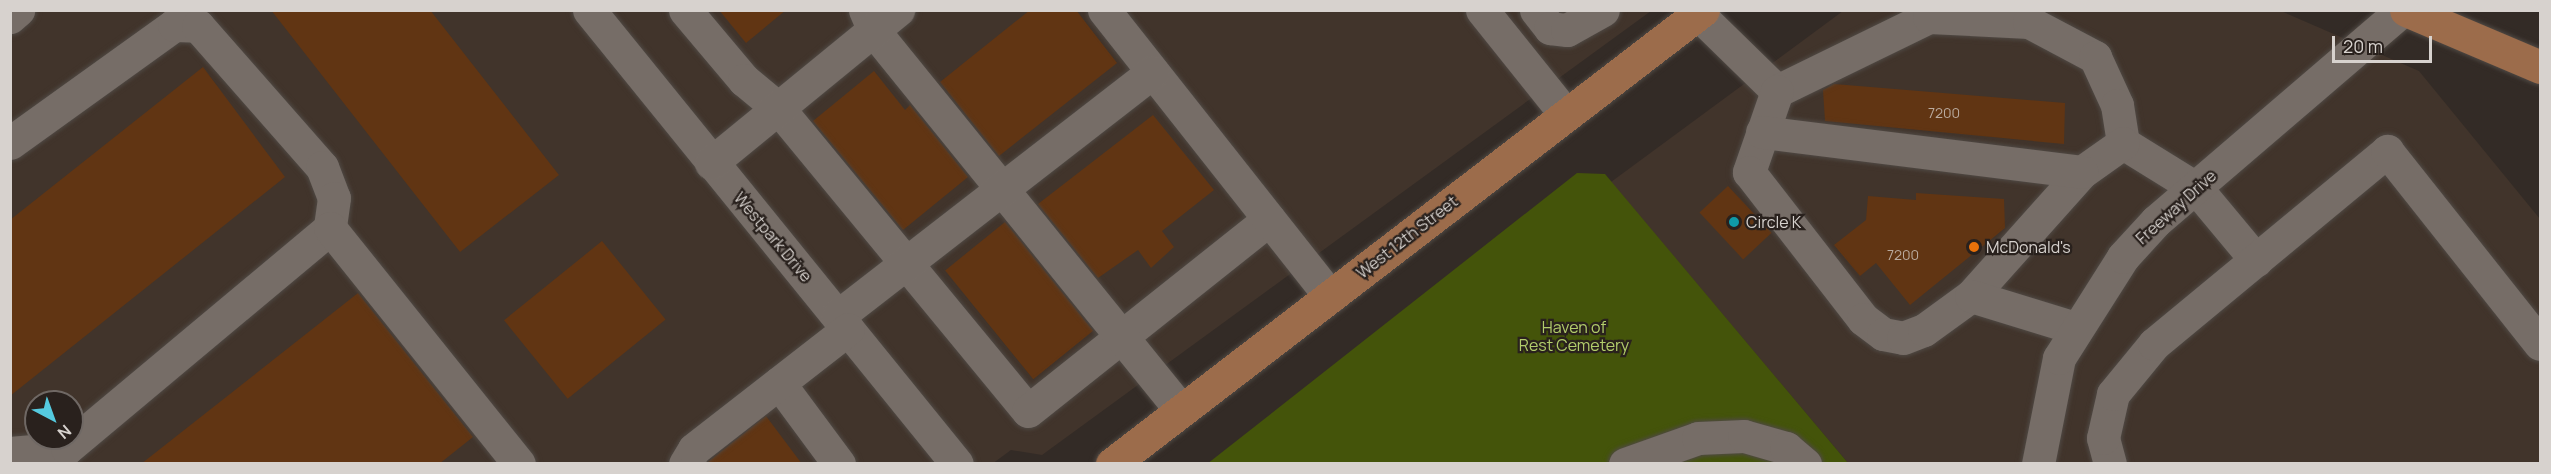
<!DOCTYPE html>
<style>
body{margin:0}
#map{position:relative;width:2551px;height:474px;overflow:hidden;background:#332b26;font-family:Manrope,sans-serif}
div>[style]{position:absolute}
.built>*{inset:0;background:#41342b}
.green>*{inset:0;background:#44540a}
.building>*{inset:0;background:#613513;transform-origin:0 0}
.roads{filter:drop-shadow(0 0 2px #4f4944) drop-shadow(0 0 2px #4f4944)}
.minor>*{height:33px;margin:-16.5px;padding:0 16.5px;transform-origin:16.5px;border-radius:16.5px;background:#766d67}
.major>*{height:33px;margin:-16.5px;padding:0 16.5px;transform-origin:16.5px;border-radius:16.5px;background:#9c6c4b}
.dots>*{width:16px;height:16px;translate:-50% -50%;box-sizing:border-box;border:3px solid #29211d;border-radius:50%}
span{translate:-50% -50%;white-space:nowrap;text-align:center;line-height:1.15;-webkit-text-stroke:4.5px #29211d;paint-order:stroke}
.number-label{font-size:14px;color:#baab9f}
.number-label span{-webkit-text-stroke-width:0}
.street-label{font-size:16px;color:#d7d2ce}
.poi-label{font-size:16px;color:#d7d2ce}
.left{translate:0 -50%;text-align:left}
.park-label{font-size:16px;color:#b2cd6b}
.frame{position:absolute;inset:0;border:12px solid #d7d2ce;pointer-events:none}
.north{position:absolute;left:24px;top:390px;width:60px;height:60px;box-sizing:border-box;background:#29211d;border:2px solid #6f6864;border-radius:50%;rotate:139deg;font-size:16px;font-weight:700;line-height:24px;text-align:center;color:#d7d2ce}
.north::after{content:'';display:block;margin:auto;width:21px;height:27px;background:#55cadf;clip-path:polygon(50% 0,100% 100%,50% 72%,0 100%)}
.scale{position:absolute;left:2332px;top:36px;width:100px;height:27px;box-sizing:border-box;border:3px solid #d7d2ce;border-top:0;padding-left:8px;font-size:18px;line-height:21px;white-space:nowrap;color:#d7d2ce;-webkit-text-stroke:4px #29211d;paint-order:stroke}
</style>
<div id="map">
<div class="built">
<div style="clip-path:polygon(evenodd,10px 11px,1651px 11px,1042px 455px,1011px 450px,992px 464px,11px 463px,10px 11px,36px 402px,72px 402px,72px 438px,36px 438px,36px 402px)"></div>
<div style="clip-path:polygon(1843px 11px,2281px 11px,2419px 71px,2540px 219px,2540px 463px,1848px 463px,1611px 182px)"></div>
</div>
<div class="green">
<div style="clip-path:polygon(1577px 173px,1605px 174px,1848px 463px,1207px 464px)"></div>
</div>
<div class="building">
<div style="clip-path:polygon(271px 10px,430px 10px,559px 175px,460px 252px)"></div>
<div style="clip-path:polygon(719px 10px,786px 10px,746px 43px)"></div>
<div style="clip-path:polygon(1030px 10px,1076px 10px,1117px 63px,999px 156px,940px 82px)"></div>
<div style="clip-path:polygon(203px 67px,285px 177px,10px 396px,10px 220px)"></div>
<div style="clip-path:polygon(874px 71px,905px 110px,910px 105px,968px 177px,903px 230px,813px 121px)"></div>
<div style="clip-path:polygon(1834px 84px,2065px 103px,2064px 144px,1825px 121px,1823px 90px)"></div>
<div style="clip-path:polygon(1153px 115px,1214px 190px,1162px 231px,1174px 247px,1151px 268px,1138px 250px,1098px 278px,1038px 204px)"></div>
<div style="left:1728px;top:186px;width:64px;height:39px;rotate:47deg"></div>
<div style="clip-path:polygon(1916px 193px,2004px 199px,2005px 228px,1910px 305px,1876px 263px,1860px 276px,1834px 245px,1866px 220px,1868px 196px,1916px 200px)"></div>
<div style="left:1005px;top:222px;width:140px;height:77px;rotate:51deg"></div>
<div style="left:602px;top:241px;width:101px;height:126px;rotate:51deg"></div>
<div style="clip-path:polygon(358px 293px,473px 437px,439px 464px,141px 464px)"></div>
<div style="clip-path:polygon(766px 416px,802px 464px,707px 464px,708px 462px)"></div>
</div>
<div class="roads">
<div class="minor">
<div style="left:589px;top:10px;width:584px;rotate:50.97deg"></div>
<div style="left:685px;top:10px;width:92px;rotate:49.9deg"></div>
<div style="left:744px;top:80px;width:45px;rotate:39.6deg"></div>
<div style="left:779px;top:109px;width:391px;rotate:50.5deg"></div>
<div style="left:1028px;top:411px;width:308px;rotate:-38.5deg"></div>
<div style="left:865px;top:10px;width:23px;rotate:67deg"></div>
<div style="left:874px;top:31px;width:488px;rotate:51deg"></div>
<div style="left:1104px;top:10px;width:365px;rotate:51.7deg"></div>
<div style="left:1482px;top:10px;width:134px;rotate:51.3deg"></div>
<div style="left:1536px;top:10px;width:23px;rotate:52deg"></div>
<div style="left:1550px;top:28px;width:17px;rotate:7deg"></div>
<div style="left:1567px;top:30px;width:41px;rotate:-29.1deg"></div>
<div style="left:1694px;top:10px;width:116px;rotate:44.3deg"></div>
<div style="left:1777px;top:91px;width:169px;rotate:-26deg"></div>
<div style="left:1929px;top:17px;width:100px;rotate:2.9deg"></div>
<div style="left:2029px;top:22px;width:75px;rotate:27.9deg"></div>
<div style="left:2095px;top:57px;width:53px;rotate:65.4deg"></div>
<div style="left:2117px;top:105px;width:38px;rotate:81deg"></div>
<div style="left:2123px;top:143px;width:86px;rotate:31.7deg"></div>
<div style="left:2196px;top:188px;width:94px;rotate:50.2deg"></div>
<div style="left:10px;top:17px;width:11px;rotate:-41deg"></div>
<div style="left:1777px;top:91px;width:86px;rotate:109.1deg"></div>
<div style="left:1749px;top:172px;width:186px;rotate:52.2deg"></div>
<div style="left:1863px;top:319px;width:25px;rotate:37deg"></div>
<div style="left:1883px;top:334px;width:20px;rotate:11deg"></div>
<div style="left:1903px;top:338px;width:22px;rotate:-21deg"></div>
<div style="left:1924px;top:330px;width:58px;rotate:-35.9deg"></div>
<div style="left:1971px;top:296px;width:166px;rotate:-48.2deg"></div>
<div style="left:2082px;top:172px;width:50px;rotate:-35.3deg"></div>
<div style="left:1762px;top:132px;width:322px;rotate:7.1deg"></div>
<div style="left:10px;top:143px;width:202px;rotate:-35.7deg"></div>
<div style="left:174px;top:25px;width:24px;rotate:2deg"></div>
<div style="left:198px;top:26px;width:188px;rotate:48.7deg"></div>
<div style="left:322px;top:167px;width:33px;rotate:69deg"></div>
<div style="left:334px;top:198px;width:30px;rotate:98deg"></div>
<div style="left:711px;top:163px;width:242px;rotate:-39.3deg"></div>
<div style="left:1971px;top:296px;width:109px;rotate:17.1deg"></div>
<div style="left:838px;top:316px;width:398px;rotate:-37.8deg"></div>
<div style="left:779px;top:383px;width:101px;rotate:53.5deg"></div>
<div style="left:10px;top:453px;width:57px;rotate:-5deg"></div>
<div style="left:67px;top:448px;width:343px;rotate:-39.9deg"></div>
<div style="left:330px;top:228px;width:302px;rotate:51.3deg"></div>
<div style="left:685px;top:464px;width:17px;rotate:-59deg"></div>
<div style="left:694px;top:449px;width:195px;rotate:-37.9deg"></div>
<div style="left:1625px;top:464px;width:77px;rotate:-19.6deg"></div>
<div style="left:1698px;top:438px;width:46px;rotate:-2.5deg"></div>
<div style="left:1744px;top:436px;width:44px;rotate:15.9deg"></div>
<div style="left:1786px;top:448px;width:25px;rotate:40deg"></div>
<div style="left:2038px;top:464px;width:108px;rotate:-78.8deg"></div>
<div style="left:2059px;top:358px;width:120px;rotate:-57.6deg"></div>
<div style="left:2123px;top:257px;width:49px;rotate:-47.5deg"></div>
<div style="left:2156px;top:221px;width:324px;rotate:-40.6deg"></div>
<div style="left:2110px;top:464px;width:27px;rotate:-105deg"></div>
<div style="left:2103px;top:438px;width:45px;rotate:-77.2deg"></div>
<div style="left:2113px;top:394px;width:65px;rotate:-50.6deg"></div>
<div style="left:2154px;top:344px;width:303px;rotate:-39.6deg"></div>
<div style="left:2387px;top:151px;width:246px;rotate:51.6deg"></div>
</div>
<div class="major">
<div style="left:2406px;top:10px;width:146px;rotate:23deg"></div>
<div style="left:1112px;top:464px;width:745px;rotate:-37.53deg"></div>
</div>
</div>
<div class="dots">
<div style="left:1734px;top:222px;background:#0f9aa8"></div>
<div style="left:1974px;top:247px;background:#e8710a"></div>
</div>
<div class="number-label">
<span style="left:1944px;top:113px">7200</span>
<span style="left:1903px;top:255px">7200</span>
</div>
<div class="street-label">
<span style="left:2176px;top:207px;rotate:-42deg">Freeway Drive</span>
<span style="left:773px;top:237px;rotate:50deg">Westpark Drive</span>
<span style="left:1407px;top:237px;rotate:-38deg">West 12th Street</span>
</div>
<div class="poi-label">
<span class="left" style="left:1746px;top:222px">Circle K</span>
<span class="left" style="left:1986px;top:247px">McDonald's</span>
</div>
<div class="park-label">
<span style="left:1574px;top:336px">Haven of<br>Rest Cemetery</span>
</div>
<div class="frame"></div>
<div class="north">N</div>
<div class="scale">20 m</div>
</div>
